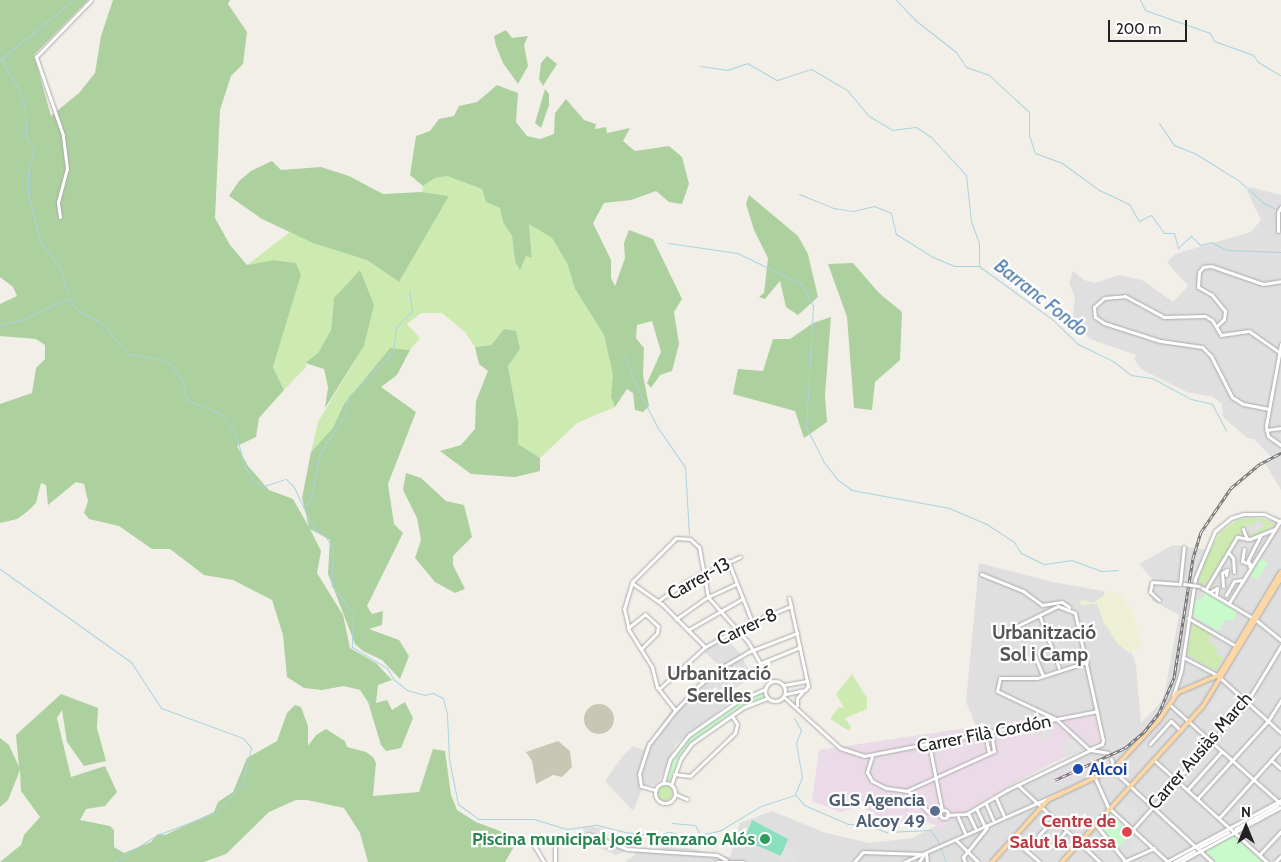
<!DOCTYPE html>
<meta charset="utf-8">
<style>
body{margin:0}
#map{position:relative;width:1281px;height:862px;overflow:hidden;background:#f2efe9;font-family:Cabin,sans-serif}
div>[style]{position:absolute}
.residential>*{inset:0;background:#e0dfdf}
.industrial>*{inset:0;background:#ebdbe8}
.construction>*{inset:0;background:#c7c7b4}
.round{border-radius:50%}
.farmland>*{inset:0;background:#eef0d5}
.grass>*{inset:0;background:#cdebb0}
.forest>*{inset:0;background:#add19e}
.park>*{inset:0;background:#c8facc}
.pitch>*{inset:0;background:#88e0be}
.parking>*{inset:0;background:#e2e2e2;transform-origin:0 0}
.stream>*{height:1px;margin:-0.5px;padding:0 0.5px;transform-origin:0.5px;border-radius:0.5px;background:#aad3df}
.roads{filter:drop-shadow(0 0 1px #a9a9a9) drop-shadow(0 0 1px #a9a9a9)}
.minor>*{height:3px;margin:-1.5px;padding:0 1.5px;transform-origin:1.5px;border-radius:1.5px;background:#fff}
.minor>.ring{margin:-1.5px;padding:0;box-sizing:content-box;background:none;border:3px solid #fff;border-radius:50%}
.major>*{height:4px;margin:-2px;padding:0 2px;transform-origin:2px;border-radius:2px;background:#fcd6a4}
.rail>*{height:3px;margin-top:-1.5px;transform-origin:0;background:repeating-linear-gradient(90deg,#fff 0 4px,#707070 0 8px);box-sizing:border-box;border-block:1px solid #707070}
.bridges{filter:drop-shadow(0 0 1px #a9a9a9) drop-shadow(0 0 1px #a9a9a9)}
.minor-bridge>*{height:3px;margin:-1.5px;padding:0 1.5px;transform-origin:1.5px;border-radius:1.5px;background:#fff}
.major-bridge>*{height:4px;margin:-2px;padding:0 2px;transform-origin:2px;border-radius:2px;background:#fcd6a4}
.dots>*{width:14px;height:14px;translate:-50% -50%;box-sizing:border-box;border:2px solid #fff;border-radius:50%}
span{translate:-50% -50%;white-space:nowrap;text-align:center;line-height:1.15;-webkit-text-stroke:4.5px #fff;paint-order:stroke}
.street-label{font-size:18px;color:#222}
.transit-label{font-size:18px;color:#164399;font-weight:700}
.left{translate:0 -50%;text-align:left}
.service-label{font-size:18px;color:#4e5e75;font-weight:700}
.right{translate:-100% -50%;text-align:right}
.health-label{font-size:18px;color:#be3a42;font-weight:700}
.leisure-label{font-size:18px;color:#27864d;font-weight:700}
.water-label{font-size:19px;color:#4a7aab;font-style:italic}
.neighbourhood-label{font-size:19px;color:#555;font-weight:700}
.north{position:absolute;left:1221px;top:802px;width:50px;height:50px;-webkit-text-stroke:4px #fff;paint-order:stroke;rotate:0deg;font-size:14px;font-weight:700;line-height:20px;text-align:center;color:#222}
.north::after{content:'';display:block;margin:auto;width:18px;height:22px;background:#222;clip-path:polygon(50% 0,100% 100%,50% 72%,0 100%)}
.scale{position:absolute;left:1108px;top:20px;width:79px;height:22px;box-sizing:border-box;border:2px solid #222;border-top:0;padding-left:6px;font-size:15px;line-height:18px;white-space:nowrap;color:#222;-webkit-text-stroke:4px #fff;paint-order:stroke}
</style>
<div id="map">
<div class="residential">
<div style="clip-path:polygon(1250px 187px,1281px 195px,1281px 490px,1265px 463px,1273px 459px,1254px 439px,1247px 438px,1223px 417px,1222px 404px,1213px 397px,1187px 392px,1141px 369px,1134px 359px,1136px 355px,1090px 339px,1076px 323px,1073px 316px,1075px 297px,1069px 283px,1073px 271px,1084px 280px,1095px 283px,1119px 275px,1142px 280px,1173px 302px,1188px 286px,1167px 262px,1175px 254px,1251px 232px,1261px 220px,1247px 191px)"></div>
<div style="clip-path:polygon(1248px 517px,1281px 521px,1281px 862px,625px 862px,637px 853px,625px 851px,616px 855px,579px 839px,584px 827px,593px 827px,604px 829px,608px 839px,632px 849px,650px 851px,666px 847px,668px 844px,730px 857px,740px 823px,772px 811px,823px 832px,869px 843px,912px 838px,1105px 740px,1098px 710px,978px 731px,966px 702px,979px 563px,1053px 582px,1103px 591px,1120px 620px,1136px 665px,1141px 723px,1161px 702px,1165px 691px,1179px 615px,1153px 601px,1147px 589px,1152px 579px,1139px 564px,1173px 545px,1210px 550px,1237px 520px)"></div>
<div style="clip-path:polygon(724px 637px,740px 653px,752px 677px,722px 697px,727px 705px,676px 744px,660px 780px,655px 785px,644px 785px,633px 811px,605px 781px,622px 757px,633px 746px,643px 750px,670px 712px,719px 666px,703px 650px)"></div>
</div>
<div class="industrial">
<div style="clip-path:polygon(1094px 709px,1101px 742px,1048px 765px,971px 808px,943px 828px,922px 820px,883px 825px,873px 812px,867px 811px,866px 805px,840px 812px,812px 801px,819px 750px)"></div>
<div style="clip-path:polygon(1111px 752px,1113px 758px,1098px 764px,1100px 767px,1055px 783px,1052px 777px)"></div>
</div>
<div class="construction">
<div class="round" style="left:584px;top:704px;width:30px;height:30px"></div>
<div style="clip-path:polygon(558px 741px,570px 751px,572px 767px,562px 777px,553px 775px,536px 784px,532px 761px,526px 752px)"></div>
</div>
<div class="farmland">
<div style="clip-path:polygon(1111px 591px,1121px 595px,1133px 613px,1142px 648px,1129px 653px,1118px 644px,1103px 621px,1097px 604px,1080px 605px,1081px 600px,1093px 603px)"></div>
</div>
<div class="grass">
<div style="clip-path:polygon(447px 176px,482px 189px,487px 202px,500px 207px,503px 222px,512px 236px,515px 262px,519px 269px,526px 256px,532px 258px,529px 224px,552px 238px,567px 263px,575px 289px,604px 335px,614px 375px,611px 397px,615px 407px,577px 423px,540px 458px,518px 445px,518px 420px,508px 366px,520px 349px,504px 329px,491px 345px,475px 347px,465px 332px,442px 313px,421px 313px,407px 324px,420px 338px,410px 350px,390px 348px,344px 404px,334px 428px,311px 452px,318px 422px,364px 346px,334px 298px,331px 330px,318px 353px,305px 363px,307px 366px,284px 390px,273px 367px,301px 275px,296px 263px,273px 260px,247px 265px,290px 232px,367px 260px,399px 282px,449px 196px,422px 192px,423px 186px,435px 178px)"></div>
<div style="clip-path:polygon(1249px 518px,1262px 518px,1277px 526px,1269px 526px,1269px 529px,1251px 537px,1249px 533px,1255px 533px,1265px 525px,1259px 520px,1251px 526px,1246px 523px,1247px 527px,1241px 529px,1245px 537px,1237px 534px,1206px 586px,1198px 583px,1204px 562px,1219px 533px,1237px 520px)"></div>
<div style="clip-path:polygon(1193px 622px,1212px 633px,1207px 641px,1218px 648px,1215px 653px,1223px 658px,1216px 671px,1187px 654px)"></div>
<div style="clip-path:polygon(852px 674px,867px 698px,867px 709px,845px 718px,851px 727px,849px 731px,830px 719px,839px 707px,844px 708px,836px 694px)"></div>
<div class="round" style="left:657px;top:785px;width:16px;height:16px"></div>
</div>
<div class="forest">
<div style="clip-path:polygon(0 0,88px 0,34px 55px,51px 116px,79px 93px,95px 73px,101px 36px,113px 0,230px 0,228px 4px,247px 32px,243px 64px,231px 76px,220px 110px,215px 218px,230px 245px,247px 265px,273px 260px,296px 263px,301px 275px,273px 367px,284px 390px,259px 418px,256px 437px,237px 446px,248px 466px,269px 490px,293px 499px,309px 527px,302px 498px,311px 452px,333px 428px,344px 404px,390px 348px,410px 350px,397px 375px,381px 387px,416px 412px,388px 484px,394px 524px,403px 533px,367px 606px,372px 614px,383px 611px,382px 625px,369px 629px,399px 640px,409px 656px,400px 679px,382px 660px,363px 651px,355px 644px,328px 574px,330px 540px,310px 529px,321px 551px,317px 573px,343px 615px,350px 648px,376px 663px,392px 680px,378px 685px,376px 703px,387px 700px,392px 710px,405px 702px,413px 718px,401px 748px,386px 751px,381px 745px,368px 702px,360px 690px,344px 686px,322px 690px,304px 688px,287px 677px,283px 635px,272px 600px,233px 580px,204px 575px,170px 549px,152px 549px,119px 526px,89px 519px,84px 513px,88px 501px,84px 484px,76px 482px,48px 505px,46px 485px,41px 483px,36px 503px,28px 511px,17px 519px,0 523px,0 404px,32px 393px,36px 368px,45px 359px,45px 345px,36px 339px,0 336px,0 304px,17px 296px,13px 287px,0 277px)"></div>
<div style="clip-path:polygon(506px 30px,512px 38px,528px 36px,524px 45px,528px 66px,518px 84px,503px 63px,496px 46px,494px 36px)"></div>
<div style="clip-path:polygon(547px 56px,557px 64px,543px 86px,539px 79px,541px 63px)"></div>
<div style="clip-path:polygon(497px 85px,518px 93px,516px 122px,527px 136px,540px 139px,554px 134px,555px 113px,566px 99px,584px 120px,596px 124px,595px 129px,606px 127px,607px 133px,630px 128px,623px 141px,635px 151px,669px 146px,682px 157px,689px 184px,682px 204px,669px 202px,656px 191px,631px 200px,604px 203px,593px 223px,611px 260px,611px 278px,615px 286px,625px 258px,624px 243px,629px 230px,653px 239px,682px 299px,674px 312px,679px 344px,672px 371px,660px 375px,651px 388px,647px 383px,661px 352px,652px 321px,637px 325px,636px 338px,644px 348px,643px 375px,649px 406px,643px 412px,635px 410px,633px 393px,627px 389px,615px 407px,611px 397px,613px 375px,604px 335px,575px 289px,567px 263px,552px 238px,529px 224px,532px 258px,526px 256px,520px 270px,515px 262px,512px 236px,503px 222px,500px 208px,486px 202px,482px 189px,447px 176px,435px 178px,423px 186px,410px 175px,416px 136px,430px 131px,439px 119px,454px 116px,459px 106px,477px 102px)"></div>
<div style="clip-path:polygon(545px 89px,549px 94px,549px 105px,541px 128px,535px 123px)"></div>
<div style="clip-path:polygon(272px 161px,281px 170px,321px 167px,349px 176px,383px 194px,422px 192px,449px 196px,399px 282px,367px 260px,313px 243px,262px 219px,229px 196px,239px 181px,251px 171px)"></div>
<div style="clip-path:polygon(749px 195px,798px 236px,808px 254px,818px 297px,798px 315px,786px 307px,780px 281px,765px 299px,759px 297px,764px 293px,768px 258px,754px 230px,746px 204px)"></div>
<div style="clip-path:polygon(853px 263px,879px 293px,902px 312px,900px 360px,875px 382px,872px 410px,854px 408px,847px 317px,828px 264px)"></div>
<div style="clip-path:polygon(360px 270px,374px 305px,364px 346px,325px 408px,328px 387px,324px 369px,305px 363px,318px 353px,331px 330px,334px 298px)"></div>
<div style="clip-path:polygon(831px 317px,825px 395px,827px 422px,804px 438px,795px 411px,733px 394px,738px 369px,763px 371px,773px 339px,790px 339px,813px 323px)"></div>
<div style="clip-path:polygon(504px 329px,516px 331px,520px 349px,508px 366px,518px 420px,518px 444px,540px 458px,540px 471px,515px 477px,471px 474px,440px 451px,461px 445px,475px 429px,476px 401px,488px 371px,479px 364px,475px 347px,491px 345px)"></div>
<div style="clip-path:polygon(406px 473px,421px 478px,446px 501px,464px 505px,472px 537px,453px 556px,453px 565px,465px 589px,455px 593px,435px 582px,415px 558px,421px 540px,417px 518px,403px 490px)"></div>
<div style="clip-path:polygon(61px 694px,98px 708px,97px 728px,106px 761px,84px 766px,67px 742px,62px 710px,57px 718px,71px 777px,105px 766px,117px 792px,105px 806px,86px 809px,80px 820px,110px 826px,114px 830px,114px 847px,124px 853px,151px 842px,158px 834px,165px 835px,214px 812px,218px 802px,233px 792px,247px 758px,277px 741px,287px 713px,295px 705px,301px 707px,308px 726px,308px 746px,316px 735px,326px 729px,345px 741px,347px 747px,366px 752px,373px 757px,376px 763px,373px 796px,419px 792px,433px 749px,445px 751px,451px 795px,457px 810px,476px 822px,519px 838px,505px 862px,368px 862px,360px 833px,344px 808px,307px 800px,296px 800px,269px 812px,226px 854px,204px 862px,0 862px,21px 845px,24px 835px,40px 817px,21px 791px,20px 770px,8px 800px,0 807px,0 738px,9px 745px,19px 767px,16px 735px)"></div>
</div>
<div class="park">
<div style="clip-path:polygon(1260px 558px,1268px 563px,1258px 579px,1251px 576px)"></div>
<div style="clip-path:polygon(1204px 591px,1237px 611px,1234px 620px,1225px 620px,1218px 631px,1193px 616px,1195px 600px,1203px 599px)"></div>
<div style="clip-path:polygon(764px 690px,765px 697px,739px 708px,691px 743px,678px 760px,671px 782px,664px 781px,671px 760px,693px 732px,725px 710px)"></div>
<div style="clip-path:polygon(1111px 814px,1123px 824px,1118px 830px,1126px 840px,1117px 848px,1099px 827px)"></div>
<div style="clip-path:polygon(1233px 836px,1234px 836px,1262px 862px,1217px 862px,1205px 851px)"></div>
</div>
<div class="pitch">
<div style="clip-path:polygon(752px 820px,788px 839px,781px 856px,744px 840px)"></div>
</div>
<div class="parking">
<div style="clip-path:polygon(1225px 687px,1242px 704px,1238px 709px,1229px 701px,1216px 715px,1207px 707px)"></div>
<div style="clip-path:polygon(1050px 723px,1052px 736px,1040px 742px,1036px 734px,1028px 736px,1027px 728px)"></div>
<div style="clip-path:polygon(1071px 737px,1083px 750px,1065px 758px,1061px 745px)"></div>
<div style="left:1123px;top:801px;width:21px;height:11px;rotate:39deg"></div>
<div style="clip-path:polygon(1136px 836px,1150px 848px,1138px 854px,1129px 843px)"></div>
<div style="clip-path:polygon(787px 846px,792px 850px,796px 862px,778px 859px)"></div>
</div>
<div class="stream">
<div style="left:896px;top:0;width:28px;rotate:46deg"></div>
<div style="left:915px;top:20px;width:52px;rotate:38deg"></div>
<div style="left:956px;top:52px;width:18px;rotate:56deg"></div>
<div style="left:966px;top:67px;width:24px;rotate:19deg"></div>
<div style="left:989px;top:75px;width:54px;rotate:42.8deg"></div>
<div style="left:1029px;top:112px;width:23px;rotate:90deg"></div>
<div style="left:1029px;top:135px;width:19px;rotate:72deg"></div>
<div style="left:1035px;top:153px;width:29px;rotate:20deg"></div>
<div style="left:1062px;top:163px;width:46px;rotate:36.1deg"></div>
<div style="left:1099px;top:190px;width:33px;rotate:25deg"></div>
<div style="left:1129px;top:204px;width:20px;rotate:60deg"></div>
<div style="left:1139px;top:221px;width:13px;rotate:-27deg"></div>
<div style="left:1151px;top:215px;width:22px;rotate:54deg"></div>
<div style="left:1164px;top:233px;width:10px"></div>
<div style="left:1174px;top:233px;width:16px;rotate:75deg"></div>
<div style="left:1178px;top:248px;width:18px;rotate:-43deg"></div>
<div style="left:1191px;top:236px;width:13px;rotate:45deg"></div>
<div style="left:1200px;top:245px;width:11px;rotate:-15deg"></div>
<div style="left:1211px;top:242px;width:18px;rotate:27deg"></div>
<div style="left:1227px;top:250px;width:54px;rotate:2.1deg"></div>
<div style="left:1140px;top:0;width:11px;rotate:63deg"></div>
<div style="left:1145px;top:10px;width:69px;rotate:19.5deg"></div>
<div style="left:1210px;top:33px;width:9px;rotate:63deg"></div>
<div style="left:1214px;top:41px;width:41px;rotate:19.7deg"></div>
<div style="left:1253px;top:55px;width:9px;rotate:54deg"></div>
<div style="left:1258px;top:62px;width:27px;rotate:31deg"></div>
<div style="left:0;top:58px;width:33px;rotate:59deg"></div>
<div style="left:17px;top:86px;width:23px;rotate:70deg"></div>
<div style="left:25px;top:108px;width:28px;rotate:88deg"></div>
<div style="left:26px;top:136px;width:16px;rotate:60deg"></div>
<div style="left:34px;top:150px;width:22px;rotate:106deg"></div>
<div style="left:28px;top:171px;width:24px;rotate:90deg"></div>
<div style="left:28px;top:195px;width:50px;rotate:74.8deg"></div>
<div style="left:41px;top:243px;width:31px;rotate:53deg"></div>
<div style="left:60px;top:268px;width:31px;rotate:73deg"></div>
<div style="left:69px;top:298px;width:13px;rotate:58deg"></div>
<div style="left:76px;top:309px;width:31px;rotate:29deg"></div>
<div style="left:103px;top:324px;width:39px;rotate:50deg"></div>
<div style="left:128px;top:354px;width:32px;rotate:9deg"></div>
<div style="left:160px;top:359px;width:13px;rotate:27deg"></div>
<div style="left:172px;top:365px;width:22px;rotate:58deg"></div>
<div style="left:184px;top:384px;width:12px;rotate:85deg"></div>
<div style="left:185px;top:396px;width:6px;rotate:51deg"></div>
<div style="left:189px;top:401px;width:32px;rotate:22deg"></div>
<div style="left:219px;top:413px;width:24px;rotate:48deg"></div>
<div style="left:235px;top:431px;width:35px;rotate:75deg"></div>
<div style="left:244px;top:465px;width:20px;rotate:57deg"></div>
<div style="left:255px;top:482px;width:10px;rotate:24deg"></div>
<div style="left:264px;top:486px;width:23px;rotate:-18deg"></div>
<div style="left:286px;top:479px;width:11px;rotate:45deg"></div>
<div style="left:294px;top:487px;width:45px;rotate:65.1deg"></div>
<div style="left:313px;top:528px;width:16px;rotate:35deg"></div>
<div style="left:326px;top:537px;width:14px;rotate:60deg"></div>
<div style="left:333px;top:549px;width:37px;rotate:92deg"></div>
<div style="left:332px;top:586px;width:34px;rotate:52deg"></div>
<div style="left:353px;top:613px;width:34px;rotate:92deg"></div>
<div style="left:352px;top:647px;width:41px;rotate:31deg"></div>
<div style="left:387px;top:668px;width:13px;rotate:61deg"></div>
<div style="left:393px;top:679px;width:18px;rotate:38deg"></div>
<div style="left:407px;top:690px;width:18px;rotate:16deg"></div>
<div style="left:424px;top:695px;width:9px;rotate:-13deg"></div>
<div style="left:433px;top:693px;width:11px;rotate:27deg"></div>
<div style="left:443px;top:698px;width:16px;rotate:76deg"></div>
<div style="left:447px;top:714px;width:45px;rotate:87.5deg"></div>
<div style="left:449px;top:759px;width:46px;rotate:78.7deg"></div>
<div style="left:458px;top:804px;width:26px;rotate:36deg"></div>
<div style="left:479px;top:819px;width:55px"></div>
<div style="left:534px;top:819px;width:34px;rotate:17deg"></div>
<div style="left:567px;top:829px;width:30px;rotate:-8deg"></div>
<div style="left:597px;top:825px;width:29px;rotate:14deg"></div>
<div style="left:625px;top:832px;width:26px;rotate:7deg"></div>
<div style="left:651px;top:835px;width:19px;rotate:-9deg"></div>
<div style="left:670px;top:832px;width:21px;rotate:14deg"></div>
<div style="left:690px;top:837px;width:30px;rotate:-12deg"></div>
<div style="left:719px;top:831px;width:49px;rotate:-30.8deg"></div>
<div style="left:761px;top:806px;width:36px;rotate:-18deg"></div>
<div style="left:1px;top:59px;width:93px;rotate:-39.3deg"></div>
<div style="left:700px;top:66px;width:27px;rotate:8deg"></div>
<div style="left:727px;top:70px;width:21px;rotate:-19deg"></div>
<div style="left:747px;top:63px;width:34px;rotate:30deg"></div>
<div style="left:777px;top:80px;width:36px;rotate:-18deg"></div>
<div style="left:811px;top:69px;width:42px;rotate:30.3deg"></div>
<div style="left:847px;top:90px;width:34px;rotate:50deg"></div>
<div style="left:869px;top:116px;width:27px;rotate:31deg"></div>
<div style="left:892px;top:130px;width:24px;rotate:-7deg"></div>
<div style="left:916px;top:127px;width:18px;rotate:34deg"></div>
<div style="left:931px;top:137px;width:52px;rotate:47.4deg"></div>
<div style="left:966px;top:175px;width:46px;rotate:83.8deg"></div>
<div style="left:971px;top:221px;width:23px;rotate:70deg"></div>
<div style="left:979px;top:243px;width:23px;rotate:90deg"></div>
<div style="left:979px;top:266px;width:92px;rotate:36.1deg"></div>
<div style="left:1053px;top:320px;width:35px;rotate:44deg"></div>
<div style="left:1078px;top:344px;width:39px;rotate:26deg"></div>
<div style="left:1113px;top:361px;width:23px;rotate:38deg"></div>
<div style="left:1131px;top:375px;width:21px;rotate:8deg"></div>
<div style="left:1152px;top:378px;width:44px;rotate:28.3deg"></div>
<div style="left:1191px;top:399px;width:22px;rotate:13deg"></div>
<div style="left:1212px;top:404px;width:30px;rotate:62deg"></div>
<div style="left:1159px;top:123px;width:27px;rotate:56deg"></div>
<div style="left:1174px;top:145px;width:24px;rotate:22deg"></div>
<div style="left:1196px;top:154px;width:49px;rotate:31.8deg"></div>
<div style="left:1238px;top:180px;width:36px;rotate:42deg"></div>
<div style="left:1265px;top:204px;width:17px;rotate:24deg"></div>
<div style="left:799px;top:194px;width:37px;rotate:22deg"></div>
<div style="left:833px;top:208px;width:20px;rotate:9deg"></div>
<div style="left:853px;top:211px;width:22px;rotate:-13deg"></div>
<div style="left:874px;top:206px;width:18px;rotate:22deg"></div>
<div style="left:891px;top:213px;width:22px;rotate:77deg"></div>
<div style="left:896px;top:234px;width:44px;rotate:31.9deg"></div>
<div style="left:933px;top:257px;width:23px;rotate:23deg"></div>
<div style="left:954px;top:266px;width:25px"></div>
<div style="left:668px;top:243px;width:70px;rotate:8.2deg"></div>
<div style="left:737px;top:253px;width:72px;rotate:25.5deg"></div>
<div style="left:802px;top:284px;width:25px;rotate:63deg"></div>
<div style="left:813px;top:306px;width:121px;rotate:93.3deg"></div>
<div style="left:806px;top:427px;width:38px;rotate:63deg"></div>
<div style="left:823px;top:461px;width:24px;rotate:52deg"></div>
<div style="left:838px;top:480px;width:17px;rotate:36deg"></div>
<div style="left:852px;top:490px;width:99px;rotate:10.5deg"></div>
<div style="left:949px;top:508px;width:39px;rotate:23deg"></div>
<div style="left:985px;top:523px;width:35px;rotate:33deg"></div>
<div style="left:1014px;top:542px;width:13px;rotate:58deg"></div>
<div style="left:1021px;top:553px;width:25px;rotate:26deg"></div>
<div style="left:1044px;top:564px;width:27px;rotate:-8deg"></div>
<div style="left:1071px;top:560px;width:33px;rotate:20deg"></div>
<div style="left:1102px;top:571px;width:16px;rotate:-4deg"></div>
<div style="left:0;top:325px;width:21px;rotate:-14deg"></div>
<div style="left:20px;top:320px;width:52px;rotate:-23.6deg"></div>
<div style="left:625px;top:354px;width:34px;rotate:71deg"></div>
<div style="left:636px;top:386px;width:47px;rotate:62.4deg"></div>
<div style="left:658px;top:428px;width:47px;rotate:55.3deg"></div>
<div style="left:685px;top:467px;width:67px;rotate:86.6deg"></div>
<div style="left:303px;top:507px;width:11px;rotate:-45deg"></div>
<div style="left:311px;top:499px;width:47px;rotate:-78.9deg"></div>
<div style="left:320px;top:453px;width:44px;rotate:-57deg"></div>
<div style="left:344px;top:416px;width:21px;rotate:-76deg"></div>
<div style="left:349px;top:396px;width:62px;rotate:-45deg"></div>
<div style="left:393px;top:352px;width:25px;rotate:-83deg"></div>
<div style="left:396px;top:327px;width:23px;rotate:-45deg"></div>
<div style="left:412px;top:311px;width:21px;rotate:-98deg"></div>
<div style="left:0;top:569px;width:161px;rotate:35.4deg"></div>
<div style="left:131px;top:662px;width:55px;rotate:56.9deg"></div>
<div style="left:161px;top:708px;width:87px;rotate:20.1deg"></div>
<div style="left:243px;top:738px;width:13px;rotate:51deg"></div>
<div style="left:251px;top:748px;width:37px;rotate:104deg"></div>
<div style="left:242px;top:784px;width:40px;rotate:133deg"></div>
<div style="left:215px;top:813px;width:62px;rotate:159.2deg"></div>
<div style="left:157px;top:835px;width:51px;rotate:147.9deg"></div>
<div style="left:794px;top:718px;width:14px;rotate:60deg"></div>
<div style="left:801px;top:730px;width:14px;rotate:111deg"></div>
<div style="left:796px;top:743px;width:35px;rotate:80deg"></div>
<div style="left:802px;top:777px;width:18px;rotate:112deg"></div>
<div style="left:796px;top:795px;width:13px;rotate:51deg"></div>
<div style="left:804px;top:805px;width:48px;rotate:23.4deg"></div>
<div style="left:848px;top:824px;width:18px"></div>
<div style="left:866px;top:824px;width:22px;rotate:22deg"></div>
<div style="left:886px;top:832px;width:44px;rotate:-2.6deg"></div>
<div style="left:930px;top:830px;width:11px;rotate:52deg"></div>
<div style="left:937px;top:839px;width:25px;rotate:69deg"></div>
<div style="left:672px;top:823px;width:23px;rotate:5deg"></div>
<div style="left:695px;top:825px;width:15px;rotate:62deg"></div>
<div style="left:324px;top:862px;width:1px"></div>
</div>
<div class="roads">
<div class="minor">
<div style="left:60px;top:217px;width:15px;rotate:-98deg"></div>
<div style="left:58px;top:202px;width:34px;rotate:-75deg"></div>
<div style="left:67px;top:169px;width:34px;rotate:-97deg"></div>
<div style="left:63px;top:135px;width:83px;rotate:-109.1deg"></div>
<div style="left:36px;top:57px;width:79px;rotate:-46deg"></div>
<div style="left:1278px;top:231px;width:19px;rotate:-90deg"></div>
<div style="left:1278px;top:212px;width:6px;rotate:-59deg"></div>
<div style="left:1217px;top:326px;width:10px;rotate:-45deg"></div>
<div style="left:1224px;top:319px;width:8px;rotate:-83deg"></div>
<div style="left:1225px;top:311px;width:21px;rotate:-129deg"></div>
<div style="left:1212px;top:295px;width:16px;rotate:-150deg"></div>
<div style="left:1198px;top:287px;width:15px;rotate:-86deg"></div>
<div style="left:1199px;top:272px;width:6px;rotate:-51deg"></div>
<div style="left:1203px;top:267px;width:8px;rotate:-7deg"></div>
<div style="left:1211px;top:266px;width:55px;rotate:19.1deg"></div>
<div style="left:1263px;top:284px;width:18px;rotate:-9deg"></div>
<div style="left:1281px;top:344px;width:83px;rotate:100.4deg"></div>
<div style="left:1266px;top:426px;width:10px;rotate:79deg"></div>
<div style="left:1268px;top:436px;width:16px;rotate:35deg"></div>
<div style="left:1269px;top:409px;width:26px;rotate:-169deg"></div>
<div style="left:1243px;top:404px;width:13px;rotate:-148deg"></div>
<div style="left:1232px;top:397px;width:46px;rotate:-117.1deg"></div>
<div style="left:1211px;top:356px;width:13px;rotate:-135deg"></div>
<div style="left:1202px;top:347px;width:42px;rotate:-171.9deg"></div>
<div style="left:1160px;top:341px;width:59px;rotate:-162.2deg"></div>
<div style="left:1104px;top:323px;width:11px;rotate:-146deg"></div>
<div style="left:1095px;top:317px;width:10px;rotate:-96deg"></div>
<div style="left:1094px;top:307px;width:13px;rotate:-42deg"></div>
<div style="left:1104px;top:298px;width:21px;rotate:-5deg"></div>
<div style="left:1125px;top:296px;width:44px;rotate:28.3deg"></div>
<div style="left:1164px;top:317px;width:41px;rotate:-1.4deg"></div>
<div style="left:1205px;top:316px;width:8px;rotate:30deg"></div>
<div style="left:1212px;top:320px;width:17px;rotate:59deg"></div>
<div style="left:1221px;top:335px;width:28px;rotate:-8deg"></div>
<div style="left:1249px;top:331px;width:39px;rotate:35deg"></div>
<div style="left:1266px;top:430px;width:15px;rotate:-8deg"></div>
<div style="left:1243px;top:529px;width:11px;rotate:68deg"></div>
<div style="left:1244px;top:549px;width:12px;rotate:99deg"></div>
<div style="left:1242px;top:561px;width:9px;rotate:21deg"></div>
<div style="left:1228px;top:552px;width:8px;rotate:50deg"></div>
<div style="left:1233px;top:558px;width:14px;rotate:86deg"></div>
<div style="left:728px;top:561px;width:66px;rotate:68.5deg"></div>
<div style="left:1250px;top:568px;width:8px;rotate:-104deg"></div>
<div style="left:1248px;top:560px;width:28px;rotate:-63deg"></div>
<div style="left:981px;top:574px;width:45px;rotate:22deg"></div>
<div style="left:1023px;top:591px;width:24px;rotate:36deg"></div>
<div style="left:1042px;top:605px;width:20px;rotate:-9deg"></div>
<div style="left:1062px;top:602px;width:9px;rotate:36deg"></div>
<div style="left:632px;top:583px;width:37px;rotate:35deg"></div>
<div style="left:662px;top:604px;width:61px;rotate:45deg"></div>
<div style="left:1180px;top:584px;width:37px;rotate:-84deg"></div>
<div style="left:1199px;top:586px;width:66px;rotate:30.8deg"></div>
<div style="left:1256px;top:620px;width:32px;rotate:39deg"></div>
<div style="left:1223px;top:586px;width:13px;rotate:-94deg"></div>
<div style="left:1222px;top:573px;width:6px;rotate:-31deg"></div>
<div style="left:1227px;top:570px;width:5px;rotate:101deg"></div>
<div style="left:1206px;top:589px;width:61px;rotate:-59.2deg"></div>
<div style="left:1237px;top:537px;width:13px;rotate:9deg"></div>
<div style="left:1250px;top:539px;width:27px;rotate:-22deg"></div>
<div style="left:1210px;top:592px;width:8px;rotate:-30deg"></div>
<div style="left:1217px;top:588px;width:7px;rotate:98deg"></div>
<div style="left:1226px;top:595px;width:16px;rotate:-60deg"></div>
<div style="left:1234px;top:581px;width:9px;rotate:-6deg"></div>
<div style="left:1159px;top:600px;width:12px;rotate:-138deg"></div>
<div style="left:1150px;top:592px;width:10px;rotate:-79deg"></div>
<div style="left:1152px;top:582px;width:28px;rotate:4deg"></div>
<div style="left:658px;top:601px;width:37px;rotate:-34deg"></div>
<div style="left:689px;top:580px;width:56px;rotate:-24.3deg"></div>
<div style="left:1229px;top:603px;width:97px;rotate:-58.1deg"></div>
<div style="left:1040px;top:617px;width:54px;rotate:69.6deg"></div>
<div style="left:1188px;top:618px;width:56px;rotate:30.3deg"></div>
<div style="left:676px;top:619px;width:39px;rotate:-35deg"></div>
<div style="left:708px;top:597px;width:31px;rotate:-25deg"></div>
<div style="left:628px;top:628px;width:22px;rotate:-39deg"></div>
<div style="left:645px;top:614px;width:18px;rotate:43deg"></div>
<div style="left:658px;top:626px;width:7px;rotate:98deg"></div>
<div style="left:657px;top:633px;width:23px;rotate:135deg"></div>
<div style="left:1011px;top:629px;width:52px;rotate:-26.1deg"></div>
<div style="left:1058px;top:606px;width:18px;rotate:22deg"></div>
<div style="left:1075px;top:613px;width:130px;rotate:77.6deg"></div>
<div style="left:1103px;top:740px;width:4px;rotate:104deg"></div>
<div style="left:1102px;top:744px;width:13px;rotate:157deg"></div>
<div style="left:688px;top:630px;width:62px;rotate:-29.9deg"></div>
<div style="left:1032px;top:649px;width:29px;rotate:68deg"></div>
<div style="left:1183px;top:657px;width:40px;rotate:28deg"></div>
<div style="left:1218px;top:676px;width:85px;rotate:42.1deg"></div>
<div style="left:1087px;top:662px;width:52px;rotate:162.3deg"></div>
<div style="left:1037px;top:678px;width:37px;rotate:180deg"></div>
<div style="left:1000px;top:678px;width:13px;rotate:103deg"></div>
<div style="left:997px;top:691px;width:65px;rotate:25.4deg"></div>
<div style="left:1056px;top:719px;width:46px;rotate:42.4deg"></div>
<div style="left:1090px;top:750px;width:18px;rotate:9deg"></div>
<div style="left:761px;top:663px;width:42px;rotate:-22.3deg"></div>
<div class="ring" style="left:765px;top:681px;width:17px;height:17px"></div>
<div style="left:784px;top:685px;width:23px;rotate:-10deg"></div>
<div style="left:659px;top:689px;width:62px;rotate:-42.4deg"></div>
<div style="left:705px;top:647px;width:46px;rotate:-28.8deg"></div>
<div style="left:745px;top:625px;width:50px;rotate:-22.4deg"></div>
<div style="left:786px;top:694px;width:19px;rotate:-12deg"></div>
<div style="left:805px;top:690px;width:5px;rotate:-53deg"></div>
<div style="left:808px;top:686px;width:90px;rotate:-102.2deg"></div>
<div style="left:1173px;top:696px;width:26px;rotate:-72deg"></div>
<div style="left:1181px;top:671px;width:93px;rotate:-81.3deg"></div>
<div style="left:1195px;top:579px;width:52px;rotate:-67.4deg"></div>
<div style="left:1215px;top:531px;width:21px;rotate:-39deg"></div>
<div style="left:1231px;top:518px;width:13px;rotate:-18deg"></div>
<div style="left:1243px;top:514px;width:21px"></div>
<div style="left:1264px;top:514px;width:19px;rotate:25deg"></div>
<div style="left:784px;top:697px;width:76px;rotate:42.3deg"></div>
<div style="left:840px;top:748px;width:25px;rotate:18deg"></div>
<div style="left:864px;top:756px;width:237px;rotate:-10.9deg"></div>
<div style="left:1169px;top:704px;width:150px;rotate:41.8deg"></div>
<div style="left:797px;top:705px;width:7px;rotate:-90deg"></div>
<div style="left:797px;top:698px;width:9px;rotate:-49deg"></div>
<div style="left:675px;top:710px;width:29px;rotate:-128deg"></div>
<div style="left:657px;top:687px;width:21px;rotate:-104deg"></div>
<div style="left:652px;top:667px;width:44px;rotate:-121.9deg"></div>
<div style="left:629px;top:630px;width:22px;rotate:-103deg"></div>
<div style="left:624px;top:609px;width:28px;rotate:-73deg"></div>
<div style="left:632px;top:582px;width:62px;rotate:-45deg"></div>
<div style="left:676px;top:538px;width:14px;rotate:4deg"></div>
<div style="left:690px;top:539px;width:12px;rotate:42deg"></div>
<div style="left:699px;top:547px;width:51px;rotate:79.8deg"></div>
<div style="left:708px;top:597px;width:60px;rotate:48.4deg"></div>
<div style="left:748px;top:642px;width:46px;rotate:60.1deg"></div>
<div style="left:985px;top:733px;width:20px;rotate:79deg"></div>
<div style="left:929px;top:744px;width:67px;rotate:78.9deg"></div>
<div style="left:1150px;top:744px;width:31px;rotate:-48deg"></div>
<div style="left:1171px;top:721px;width:14px;rotate:45deg"></div>
<div style="left:872px;top:756px;width:17px;rotate:107deg"></div>
<div style="left:867px;top:772px;width:10px;rotate:61deg"></div>
<div style="left:872px;top:781px;width:16px;rotate:27deg"></div>
<div style="left:886px;top:788px;width:22px;rotate:8deg"></div>
<div style="left:908px;top:791px;width:28px;rotate:46deg"></div>
<div style="left:927px;top:811px;width:14px;rotate:17deg"></div>
<div style="left:1111px;top:759px;width:16px;rotate:68deg"></div>
<div style="left:1117px;top:774px;width:129px;rotate:42.8deg"></div>
<div style="left:1154px;top:760px;width:152px;rotate:42.1deg"></div>
<div style="left:1271px;top:760px;width:13px;rotate:42deg"></div>
<div style="left:674px;top:774px;width:16px;rotate:7deg"></div>
<div style="left:690px;top:776px;width:62px;rotate:-43.7deg"></div>
<div style="left:735px;top:733px;width:9px;rotate:-77deg"></div>
<div style="left:737px;top:724px;width:9px;rotate:-122deg"></div>
<div style="left:1095px;top:778px;width:32px;rotate:66deg"></div>
<div style="left:1108px;top:807px;width:80px;rotate:42.5deg"></div>
<div class="ring" style="left:655px;top:783px;width:17px;height:17px"></div>
<div style="left:663px;top:783px;width:25px;rotate:-74deg"></div>
<div style="left:670px;top:759px;width:31px;rotate:-52deg"></div>
<div style="left:689px;top:735px;width:60px;rotate:-34.8deg"></div>
<div style="left:738px;top:701px;width:30px;rotate:-24deg"></div>
<div style="left:671px;top:785px;width:29px;rotate:-70deg"></div>
<div style="left:681px;top:758px;width:17px;rotate:-54deg"></div>
<div style="left:691px;top:744px;width:65px;rotate:-34.9deg"></div>
<div style="left:744px;top:707px;width:25px;rotate:-21deg"></div>
<div style="left:1019px;top:786px;width:111px;rotate:43.2deg"></div>
<div style="left:655px;top:790px;width:15px;rotate:-164deg"></div>
<div style="left:641px;top:786px;width:12px;rotate:-99deg"></div>
<div style="left:639px;top:774px;width:32px;rotate:-72deg"></div>
<div style="left:649px;top:744px;width:41px;rotate:-52deg"></div>
<div style="left:674px;top:712px;width:35px;rotate:-47deg"></div>
<div style="left:698px;top:686px;width:33px;rotate:-38deg"></div>
<div style="left:724px;top:666px;width:28px;rotate:-30deg"></div>
<div style="left:748px;top:652px;width:53px;rotate:-21.2deg"></div>
<div style="left:1187px;top:790px;width:52px;rotate:-48.1deg"></div>
<div style="left:906px;top:791px;width:97px;rotate:-24.4deg"></div>
<div style="left:994px;top:751px;width:19px;rotate:-99deg"></div>
<div style="left:675px;top:794px;width:13px;rotate:23deg"></div>
<div style="left:996px;top:798px;width:20px;rotate:66deg"></div>
<div style="left:1197px;top:799px;width:105px;rotate:-47.7deg"></div>
<div style="left:1268px;top:721px;width:25px;rotate:-58deg"></div>
<div style="left:986px;top:804px;width:17px;rotate:66deg"></div>
<div style="left:977px;top:810px;width:17px;rotate:65deg"></div>
<div class="ring" style="left:940px;top:810px;width:5px;height:5px"></div>
<div style="left:947px;top:815px;width:19px;rotate:-3deg"></div>
<div style="left:966px;top:814px;width:48px;rotate:-30.3deg"></div>
<div style="left:1007px;top:790px;width:92px;rotate:-25.7deg"></div>
<div style="left:969px;top:815px;width:14px;rotate:65deg"></div>
<div style="left:958px;top:817px;width:17px;rotate:66deg"></div>
<div style="left:1219px;top:818px;width:93px;rotate:-48.1deg"></div>
<div style="left:1096px;top:825px;width:46px;rotate:51.1deg"></div>
<div style="left:1133px;top:829px;width:171px;rotate:-48.1deg"></div>
<div style="left:1247px;top:702px;width:66px;rotate:-58.7deg"></div>
<div style="left:1235px;top:829px;width:49px;rotate:-29.2deg"></div>
<div style="left:588px;top:834px;width:42px;rotate:21deg"></div>
<div style="left:627px;top:849px;width:90px;rotate:3.8deg"></div>
<div style="left:717px;top:855px;width:10px;rotate:29deg"></div>
<div style="left:1039px;top:835px;width:21px;rotate:-47deg"></div>
<div style="left:1013px;top:839px;width:35px;rotate:41deg"></div>
<div style="left:956px;top:840px;width:31px;rotate:45deg"></div>
<div style="left:1051px;top:847px;width:22px;rotate:-47deg"></div>
<div style="left:1200px;top:847px;width:32px;rotate:-28deg"></div>
<div style="left:926px;top:853px;width:9px;rotate:84deg"></div>
<div style="left:1259px;top:855px;width:33px;rotate:-47deg"></div>
<div style="left:544px;top:862px;width:21px;rotate:-121deg"></div>
<div style="left:533px;top:844px;width:8px;rotate:-67deg"></div>
<div style="left:536px;top:837px;width:19px;rotate:12deg"></div>
<div style="left:555px;top:841px;width:21px;rotate:90deg"></div>
<div style="left:716px;top:862px;width:27px"></div>
<div style="left:854px;top:862px;width:13px;rotate:-48deg"></div>
<div style="left:863px;top:852px;width:60px;rotate:1.9deg"></div>
<div style="left:904px;top:862px;width:175px;rotate:-23.9deg"></div>
<div style="left:919px;top:862px;width:9px;rotate:-58deg"></div>
<div style="left:965px;top:862px;width:5px;rotate:-112deg"></div>
<div style="left:963px;top:857px;width:38px;rotate:-51deg"></div>
<div style="left:1123px;top:862px;width:34px;rotate:-24deg"></div>
<div style="left:1166px;top:862px;width:131px;rotate:-28.3deg"></div>
<div style="left:1174px;top:862px;width:23px;rotate:-29deg"></div>
<div style="left:1180px;top:862px;width:115px;rotate:-28.6deg"></div>
<div style="left:1275px;top:862px;width:8px;rotate:-45deg"></div>
</div>
<div class="major">
<div style="left:1116px;top:766px;width:63px;rotate:-46.9deg"></div>
<div style="left:1159px;top:720px;width:32px;rotate:-56deg"></div>
<div style="left:1177px;top:693px;width:46px;rotate:-23.2deg"></div>
<div style="left:1219px;top:675px;width:120px;rotate:-59deg"></div>
<div style="left:992px;top:862px;width:84px;rotate:-47.9deg"></div>
<div style="left:1048px;top:800px;width:70px;rotate:-25.5deg"></div>
<div style="left:1062px;top:862px;width:210px;rotate:-47.9deg"></div>
<div style="left:1203px;top:706px;width:150px;rotate:-58.6deg"></div>
</div>
</div>
<div class="rail">
<div style="left:1055px;top:780px;width:77px;rotate:-24.6deg"></div>
<div style="left:1125px;top:748px;width:25px;rotate:-40deg"></div>
<div style="left:1144px;top:732px;width:24px;rotate:-52deg"></div>
<div style="left:1159px;top:713px;width:38px;rotate:-67deg"></div>
<div style="left:1174px;top:678px;width:121px;rotate:-81deg"></div>
<div style="left:1193px;top:558px;width:27px;rotate:-73deg"></div>
<div style="left:1201px;top:532px;width:53px;rotate:-55.7deg"></div>
<div style="left:1231px;top:488px;width:38px;rotate:-40deg"></div>
<div style="left:1260px;top:464px;width:24px;rotate:-28deg"></div>
</div>
<div class="bridges">
<div class="minor-bridge">
<div style="left:1184px;top:584px;width:15px;rotate:8deg"></div>
</div>
<div class="major-bridge">
<div style="left:1111px;top:770px;width:6px;rotate:-39deg"></div>
</div>
</div>
<div class="dots">
<div style="left:1078px;top:769px;background:#1a4fb4"></div>
<div style="left:935px;top:811px;background:#5c6f8a"></div>
<div style="left:1127px;top:832px;background:#e0444e"></div>
<div style="left:765px;top:839px;background:#2e9e5b"></div>
</div>
<div class="street-label">
<span style="left:699px;top:579px;rotate:-29deg">Carrer-13</span>
<span style="left:747px;top:627px;rotate:-25deg">Carrer-8</span>
<span style="left:984px;top:734px;rotate:-11deg">Carrer Filà Cordón</span>
<span style="left:1200px;top:751px;rotate:-49deg">Carrer Ausiàs March</span>
</div>
<div class="transit-label">
<span class="left" style="left:1089px;top:769px">Alcoi</span>
</div>
<div class="service-label">
<span class="right" style="left:925px;top:811px">GLS Agencia<br>Alcoy 49</span>
</div>
<div class="health-label">
<span class="right" style="left:1116px;top:832px">Centre de<br>Salut la Bassa</span>
</div>
<div class="leisure-label">
<span class="right" style="left:755px;top:839px">Piscina municipal José Trenzano Alós</span>
</div>
<div class="water-label">
<span style="left:1041px;top:298px;rotate:38deg">Barranc Fondo</span>
</div>
<div class="neighbourhood-label">
<span style="left:1044px;top:644px">Urbanització<br>Sol i Camp</span>
<span style="left:719px;top:685px">Urbanització<br>Serelles</span>
</div>
<div class="north">N</div>
<div class="scale">200 m</div>
</div>
